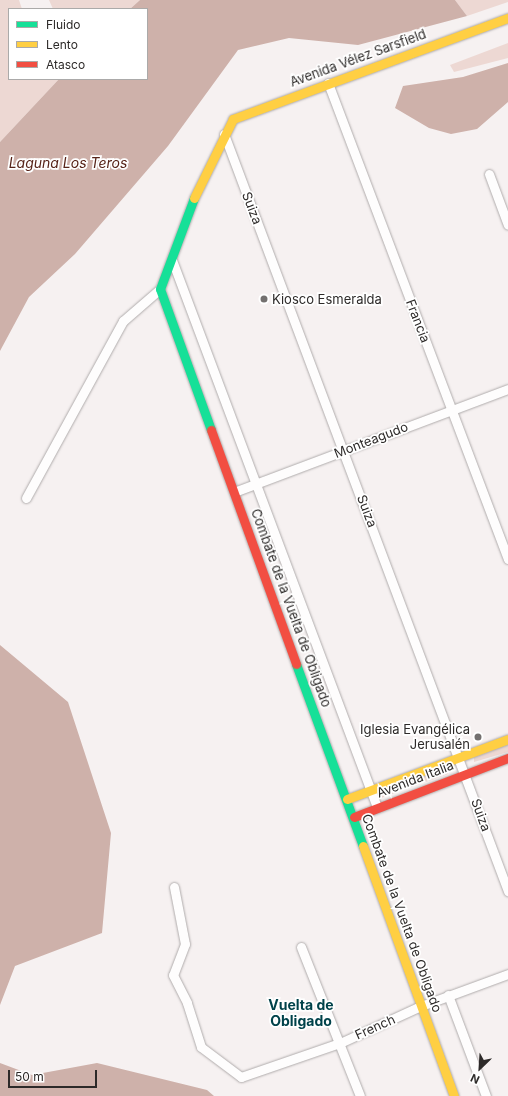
<!DOCTYPE html>
<meta charset="utf-8">
<style>
body{margin:0}
#map{position:relative;width:508px;height:1096px;overflow:hidden;background:#f6f1f1;font-family:Inter,sans-serif}
div>[style]{position:absolute}
.green>*{inset:0;background:#edd8d3}
.water>*{inset:0;background:#ceb1aa}
.roads{filter:drop-shadow(0 0 1px #b0acac) drop-shadow(0 0 1px #b0acac)}
.street>*{height:9px;margin:-4.5px;padding:0 4.5px;transform-origin:4.5px;border-radius:4.5px;background:#fefdfd}
.fast>*{height:9px;margin:-4.5px;padding:0 4.5px;transform-origin:4.5px;border-radius:4.5px;background:#16e098}
.slow>*{height:9px;margin:-4.5px;padding:0 4.5px;transform-origin:4.5px;border-radius:4.5px;background:#ffcf43}
.jam>*{height:9px;margin:-4.5px;padding:0 4.5px;transform-origin:4.5px;border-radius:4.5px;background:#f24e42}
.dots>*{width:11px;height:11px;translate:-50% -50%;box-sizing:border-box;border:2px solid #fff;border-radius:50%}
span{translate:-50% -50%;white-space:nowrap;text-align:center;line-height:1.15;-webkit-text-stroke:3.5px #fff;paint-order:stroke}
.street-label{font-size:13px;color:#2d2a29}
.poi-label{font-size:13px;color:#2d2a29}
.left{translate:0 -50%;text-align:left}
.right{translate:-100% -50%;text-align:right}
.water-label{font-size:14px;color:#572318;font-style:italic}
.neighbourhood-label{font-size:14px;color:#00424a;font-weight:700}
.legend{position:absolute;left:8px;top:8px;width:140px;height:72px;box-sizing:border-box;background:#fff;border:1px solid #abaaa9;margin:0;padding:5px 7px;list-style:none;font-size:12px;color:#2d2a29}
.legend li{display:flex;align-items:center;gap:8px;height:20px}
.legend b{width:20px;border:1px solid #abaaa9}
.north{position:absolute;left:460px;top:1048px;width:40px;height:40px;-webkit-text-stroke:3px #fff;paint-order:stroke;rotate:205deg;font-size:11px;font-weight:700;line-height:16px;text-align:center;color:#2d2a29}
.north::after{content:'';display:block;margin:auto;width:14px;height:18px;background:#2d2a29;clip-path:polygon(50% 0,100% 100%,50% 72%,0 100%)}
.scale{position:absolute;left:8px;top:1070px;width:89px;height:18px;box-sizing:border-box;border:2px solid #2d2a29;border-top:0;padding-left:5px;font-size:12px;line-height:14px;white-space:nowrap;color:#2d2a29;-webkit-text-stroke:3px #fff;paint-order:stroke}
</style>
<div id="map">
<div class="green">
<div style="clip-path:polygon(0 0,19px 0,22px 9px,9px 9px,9px 79px,59px 79px,0 142px)"></div>
<div style="clip-path:polygon(49px 0,140px 0,130px 9px,53px 9px)"></div>
<div style="clip-path:polygon(455px 0,508px 0,508px 2px,467px 16px)"></div>
<div style="clip-path:polygon(508px 43px,508px 58px,454px 72px,450px 65px)"></div>
<div style="clip-path:polygon(508px 744px,508px 752px,474px 762px,474px 757px)"></div>
<div style="clip-path:polygon(447px 767px,448px 774px,381px 798px,378px 794px)"></div>
</div>
<div class="water">
<div style="clip-path:polygon(140px 0,455px 0,467px 16px,358px 45px,289px 38px,238px 50px,168px 146px,75px 254px,29px 297px,0 351px,0 142px,59px 79px,147px 79px,147px 9px,130px 9px)"></div>
<div style="clip-path:polygon(508px 63px,508px 102px,477px 129px,451px 134px,429px 128px,395px 108px,403px 86px,463px 77px)"></div>
<div style="clip-path:polygon(0 645px,68px 702px,111px 833px,102px 933px,15px 966px,0 1005px)"></div>
<div style="clip-path:polygon(0 1063px,32px 1075px,97px 1063px,207px 1090px,214px 1096px,0 1096px)"></div>
</div>
<div class="roads">
<div class="street">
<div style="left:328px;top:83px;width:509px;rotate:69.29deg"></div>
<div style="left:224px;top:134px;width:809px;rotate:69.44deg"></div>
<div style="left:489px;top:174px;width:54px;rotate:69.6deg"></div>
<div style="left:172px;top:260px;width:584px;rotate:69.46deg"></div>
<div style="left:234px;top:492px;width:293px;rotate:-20.6deg"></div>
<div style="left:26px;top:498px;width:202px;rotate:-61.3deg"></div>
<div style="left:123px;top:321px;width:49px;rotate:-40.9deg"></div>
<div style="left:174px;top:887px;width:58px;rotate:79.1deg"></div>
<div style="left:185px;top:944px;width:33px;rotate:111deg"></div>
<div style="left:173px;top:975px;width:31px;rotate:63deg"></div>
<div style="left:187px;top:1003px;width:46px;rotate:72.3deg"></div>
<div style="left:201px;top:1047px;width:50px;rotate:36.9deg"></div>
<div style="left:241px;top:1077px;width:105px;rotate:-19deg"></div>
<div style="left:340px;top:1043px;width:89px;rotate:-24.6deg"></div>
<div style="left:421px;top:1006px;width:93px;rotate:-20.2deg"></div>
<div style="left:301px;top:947px;width:160px;rotate:68.4deg"></div>
<div style="left:448px;top:995px;width:108px;rotate:69.4deg"></div>
</div>
<div class="fast">
<div style="left:194px;top:198px;width:97px;rotate:110.5deg"></div>
<div style="left:160px;top:289px;width:150px;rotate:70.1deg"></div>
<div style="left:296px;top:664px;width:194px;rotate:69.8deg"></div>
</div>
<div class="slow">
<div style="left:194px;top:198px;width:88px;rotate:-63.7deg"></div>
<div style="left:233px;top:119px;width:293px;rotate:-20.2deg"></div>
<div style="left:347px;top:799px;width:172px;rotate:-20.4deg"></div>
<div style="left:363px;top:846px;width:266px;rotate:70deg"></div>
</div>
<div class="jam">
<div style="left:211px;top:430px;width:249px;rotate:70deg"></div>
<div style="left:354px;top:817px;width:165px;rotate:-21deg"></div>
</div>
</div>
<div class="dots">
<div style="left:264px;top:299px;background:#73706f"></div>
<div style="left:478px;top:737px;background:#73706f"></div>
</div>
<div class="street-label">
<span style="left:358px;top:58px;rotate:-20deg">Avenida Vélez Sarsfield</span>
<span style="left:252px;top:208px;rotate:69deg">Suiza</span>
<span style="left:418px;top:321px;rotate:69deg">Francia</span>
<span style="left:371px;top:440px;rotate:-21deg">Monteagudo</span>
<span style="left:367px;top:511px;rotate:69deg">Suiza</span>
<span style="left:291px;top:608px;rotate:70deg">Combate de la Vuelta de Obligado</span>
<span style="left:415px;top:779px;rotate:-21deg">Avenida Italia</span>
<span style="left:481px;top:815px;rotate:70deg">Suiza</span>
<span style="left:402px;top:913px;rotate:70deg">Combate de la Vuelta de Obligado</span>
<span style="left:375px;top:1027px;rotate:-24deg">French</span>
</div>
<div class="poi-label">
<span class="left" style="left:272px;top:299px">Kiosco Esmeralda</span>
<span class="right" style="left:470px;top:737px">Iglesia Evangélica<br>Jerusalén</span>
</div>
<div class="water-label">
<span style="left:68px;top:163px">Laguna Los Teros</span>
</div>
<div class="neighbourhood-label">
<span style="left:301px;top:1013px">Vuelta de<br>Obligado</span>
</div>
<ul class="legend">
<li><b style="height:5px;background:#16e098"></b>Fluido</li>
<li><b style="height:5px;background:#ffcf43"></b>Lento</li>
<li><b style="height:5px;background:#f24e42"></b>Atasco</li>
</ul>
<div class="north">N</div>
<div class="scale">50 m</div>
</div>
